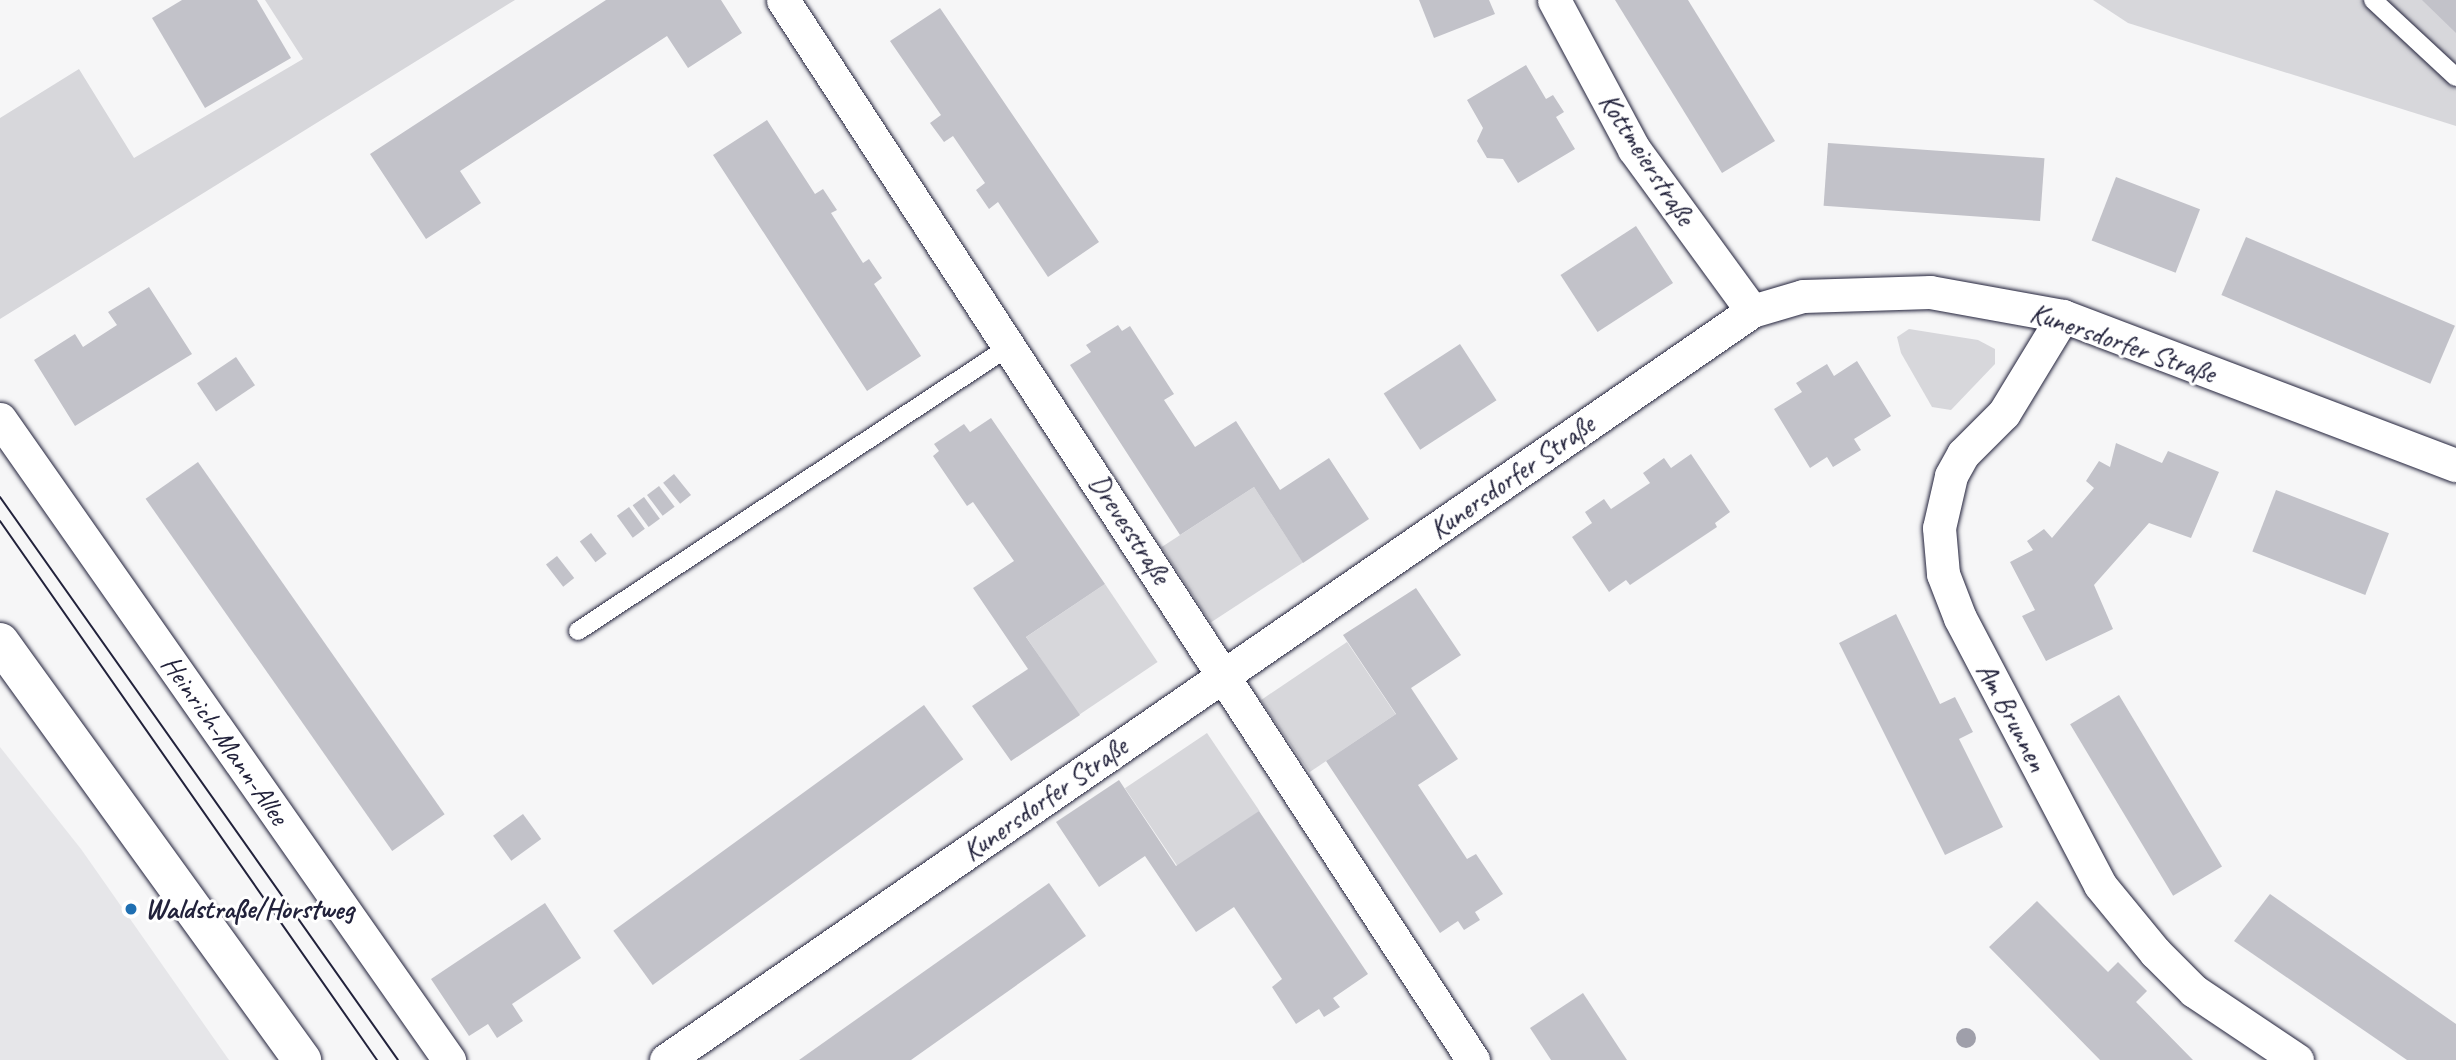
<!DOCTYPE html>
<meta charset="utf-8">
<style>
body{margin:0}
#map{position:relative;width:2456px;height:1060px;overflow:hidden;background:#f6f6f7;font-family:Caveat,sans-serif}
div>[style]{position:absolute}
.built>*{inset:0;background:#e6e6e9}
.green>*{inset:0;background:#d7d7db;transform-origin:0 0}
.building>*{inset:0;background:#c2c2c9;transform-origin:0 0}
.roads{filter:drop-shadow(0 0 2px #22223b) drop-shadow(0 0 2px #22223b)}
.service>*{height:18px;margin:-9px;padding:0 9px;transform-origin:9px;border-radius:9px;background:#fff}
.minor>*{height:33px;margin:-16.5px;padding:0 16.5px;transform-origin:16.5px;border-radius:16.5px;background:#fff}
.secondary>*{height:38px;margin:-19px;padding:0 19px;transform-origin:19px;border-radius:19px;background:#fff}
.tram>*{height:2px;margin:-1px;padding:0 1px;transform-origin:1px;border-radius:1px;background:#22223b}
.trees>*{width:20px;height:20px;margin:-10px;border-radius:50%;background:#9f9faa}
.dots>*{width:19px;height:19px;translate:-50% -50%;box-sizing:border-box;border:4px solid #fff;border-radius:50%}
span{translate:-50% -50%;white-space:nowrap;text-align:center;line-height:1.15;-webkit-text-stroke:6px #fff;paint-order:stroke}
.street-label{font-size:28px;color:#22223b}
.poi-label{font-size:28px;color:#22223b;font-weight:700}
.left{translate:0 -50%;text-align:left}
</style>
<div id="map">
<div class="built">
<div style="clip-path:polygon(0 747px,81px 849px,229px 1060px,0 1060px)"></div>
</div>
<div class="green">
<div style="clip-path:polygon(265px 0,515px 0,0 319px,0 118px,79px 69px,134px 158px,303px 59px)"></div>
<div style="clip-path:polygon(2093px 0,2456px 0,2456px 126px,2128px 23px)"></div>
<div style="clip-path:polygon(1909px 329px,1978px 340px,1995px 349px,1995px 364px,1951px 410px,1932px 407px,1901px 353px,1897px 337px)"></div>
<div style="left:1254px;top:487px;width:90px;height:110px;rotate:57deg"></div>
<div style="left:1105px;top:584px;width:94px;height:95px;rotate:56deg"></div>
<div style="left:1347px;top:642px;width:87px;height:104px;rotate:56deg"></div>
<div style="left:1207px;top:733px;width:94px;height:99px;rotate:56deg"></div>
</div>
<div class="building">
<div style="clip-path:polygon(182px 0,257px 0,291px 58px,205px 108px,152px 18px)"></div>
<div style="clip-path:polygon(606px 0,721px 0,742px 33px,688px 68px,667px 36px,460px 171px,481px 203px,426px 239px,370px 154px)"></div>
<div style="clip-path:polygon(1419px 0,1489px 0,1495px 14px,1434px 38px)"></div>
<div style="clip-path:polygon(1615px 0,1688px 0,1775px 141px,1722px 173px)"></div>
<div style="clip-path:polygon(2422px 0,2456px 0,2456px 33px)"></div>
<div style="clip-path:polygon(940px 8px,1099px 242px,1048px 277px,998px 202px,989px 209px,976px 190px,985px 183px,953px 136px,944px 142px,930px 123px,941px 115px,890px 41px)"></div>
<div style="clip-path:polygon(1526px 65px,1546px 99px,1553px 95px,1564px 112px,1556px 117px,1575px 149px,1518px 183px,1503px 159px,1487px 158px,1477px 141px,1483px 128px,1467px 100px)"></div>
<div style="clip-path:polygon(767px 120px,815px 194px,823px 189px,837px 210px,831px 213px,863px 263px,869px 259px,882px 278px,874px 284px,921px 356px,867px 391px,713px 155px)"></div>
<div style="left:1828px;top:143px;width:217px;height:63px;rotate:4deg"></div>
<div style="left:2116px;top:177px;width:90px;height:68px;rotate:21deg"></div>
<div style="left:1636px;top:226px;width:68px;height:90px;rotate:57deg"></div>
<div style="left:2246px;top:237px;width:227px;height:63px;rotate:23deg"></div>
<div style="clip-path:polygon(149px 287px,192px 354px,75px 426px,34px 360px,75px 334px,83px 347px,117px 325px,108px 312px)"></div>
<div style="clip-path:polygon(1118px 325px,1122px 331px,1130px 326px,1174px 394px,1164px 400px,1195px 447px,1236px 421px,1280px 490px,1329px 458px,1369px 519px,1303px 563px,1254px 487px,1180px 535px,1070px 365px,1091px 352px,1086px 345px)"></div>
<div style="left:1460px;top:344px;width:67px;height:91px;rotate:57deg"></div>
<div style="left:236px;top:357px;width:34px;height:47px;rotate:56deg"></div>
<div style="clip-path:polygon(1857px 361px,1891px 416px,1854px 439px,1861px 450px,1833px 467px,1827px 457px,1810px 468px,1774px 409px,1802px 392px,1796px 383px,1827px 364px,1834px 376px)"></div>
<div style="clip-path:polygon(991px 418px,1105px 584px,1026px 637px,1080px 715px,1011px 761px,972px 706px,1028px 669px,973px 588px,1014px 561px,973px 502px,967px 506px,933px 456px,939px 451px,934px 444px,964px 424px,970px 432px)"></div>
<div style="clip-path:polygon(2116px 443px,2162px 463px,2168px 451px,2219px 472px,2191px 538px,2149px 523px,2094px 585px,2113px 629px,2046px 661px,2022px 616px,2035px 610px,2010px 562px,2033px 550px,2027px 541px,2044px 529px,2052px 538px,2094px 488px,2086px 481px,2099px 461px,2110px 467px)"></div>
<div style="clip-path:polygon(1691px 454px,1730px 512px,1715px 523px,1717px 527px,1630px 585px,1626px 580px,1609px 592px,1572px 537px,1592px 523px,1585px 512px,1604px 499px,1611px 509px,1650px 483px,1643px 473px,1664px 458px,1671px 468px)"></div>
<div style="left:198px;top:462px;width:430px;height:64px;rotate:55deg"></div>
<div style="left:674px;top:474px;width:27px;height:14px;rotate:51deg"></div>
<div style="left:659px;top:486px;width:26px;height:15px;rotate:53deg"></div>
<div style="left:2276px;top:490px;width:121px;height:66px;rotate:21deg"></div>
<div style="left:644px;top:497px;width:27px;height:14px;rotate:54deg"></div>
<div style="left:629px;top:507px;width:27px;height:15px;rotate:54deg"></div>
<div style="left:591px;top:533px;width:26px;height:14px;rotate:53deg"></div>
<div style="left:557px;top:556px;width:28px;height:14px;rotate:52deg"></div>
<div style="clip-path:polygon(1416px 588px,1461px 655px,1411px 688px,1458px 759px,1418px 785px,1467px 859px,1476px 854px,1503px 894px,1475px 912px,1480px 920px,1464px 930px,1458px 921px,1440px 933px,1326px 761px,1396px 714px,1343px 635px)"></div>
<div style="clip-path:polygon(1896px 614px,1940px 704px,1955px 697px,1973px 732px,1959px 739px,2003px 827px,1945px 855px,1839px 643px)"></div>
<div style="left:2119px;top:695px;width:200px;height:57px;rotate:59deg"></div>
<div style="left:924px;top:705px;width:67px;height:384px;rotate:54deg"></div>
<div style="clip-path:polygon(1119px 780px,1176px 866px,1259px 811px,1368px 974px,1333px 998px,1340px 1007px,1324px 1017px,1319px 1009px,1296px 1024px,1272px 987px,1282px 979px,1234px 907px,1196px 932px,1145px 856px,1099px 887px,1056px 822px)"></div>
<div style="left:523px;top:814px;width:31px;height:37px;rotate:54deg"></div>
<div style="clip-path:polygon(1049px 883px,1086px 936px,911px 1060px,799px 1060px)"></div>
<div style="clip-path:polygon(2270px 894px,2456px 1024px,2456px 1060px,2407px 1060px,2234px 941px)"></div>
<div style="clip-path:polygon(2037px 901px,2108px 972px,2118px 962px,2147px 991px,2136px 1002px,2193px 1060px,2100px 1060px,1989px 947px)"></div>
<div style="clip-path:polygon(545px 903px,581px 958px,512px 1004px,523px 1021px,497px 1038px,488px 1024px,469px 1036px,431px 979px)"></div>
<div style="clip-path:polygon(1583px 993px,1627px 1060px,1551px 1060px,1530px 1028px)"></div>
</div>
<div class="roads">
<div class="service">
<div style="left:2373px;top:0;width:113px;rotate:42.9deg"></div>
<div style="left:578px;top:631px;width:518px;rotate:-33.41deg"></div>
</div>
<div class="minor">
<div style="left:783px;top:0;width:1265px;rotate:56.94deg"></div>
<div style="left:1554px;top:0;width:169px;rotate:61.8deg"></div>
<div style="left:1634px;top:149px;width:200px;rotate:53.9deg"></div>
<div style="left:2063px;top:316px;width:114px;rotate:121.3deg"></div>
<div style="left:2004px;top:413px;width:58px;rotate:135deg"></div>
<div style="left:1963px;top:454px;width:25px;rotate:119deg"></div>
<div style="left:1951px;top:476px;width:53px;rotate:103deg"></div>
<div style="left:1939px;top:528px;width:46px;rotate:85deg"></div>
<div style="left:1943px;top:574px;width:47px;rotate:68.9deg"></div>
<div style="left:1960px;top:618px;width:301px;rotate:62.3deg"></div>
<div style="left:2100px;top:885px;width:87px;rotate:50.6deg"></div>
<div style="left:2155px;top:952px;width:55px;rotate:45deg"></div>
<div style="left:2194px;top:991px;width:124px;rotate:33.8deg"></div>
<div style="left:0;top:419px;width:783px;rotate:54.99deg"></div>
<div style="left:666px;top:1060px;width:1319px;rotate:-34.59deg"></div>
<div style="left:1752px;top:311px;width:53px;rotate:-16.4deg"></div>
<div style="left:1803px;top:296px;width:127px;rotate:-1.8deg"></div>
<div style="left:1930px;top:292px;width:135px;rotate:10.2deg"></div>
<div style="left:2063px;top:316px;width:420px;rotate:20.8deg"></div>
</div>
<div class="secondary">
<div style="left:0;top:642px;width:516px;rotate:54.15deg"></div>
</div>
</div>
<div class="tram">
<div style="left:0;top:497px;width:689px;rotate:54.74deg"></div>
<div style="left:0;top:521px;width:658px;rotate:55.03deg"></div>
</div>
<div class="trees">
<div style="left:1966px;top:1038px"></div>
</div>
<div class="dots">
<div style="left:131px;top:909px;background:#1f6fb2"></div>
</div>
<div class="street-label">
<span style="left:1647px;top:159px;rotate:57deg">Kottmeierstraße</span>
<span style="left:2123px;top:343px;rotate:19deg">Kunersdorfer Straße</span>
<span style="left:1512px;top:477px;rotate:-35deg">Kunersdorfer Straße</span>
<span style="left:1130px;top:529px;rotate:57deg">Drevesstraße</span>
<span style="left:2012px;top:717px;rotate:62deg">Am Brunnen</span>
<span style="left:225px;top:740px;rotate:55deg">Heinrich-Mann-Allee</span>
<span style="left:1045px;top:799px;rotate:-35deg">Kunersdorfer Straße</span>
</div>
<div class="poi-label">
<span class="left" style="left:145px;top:909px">Waldstraße/Horstweg</span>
</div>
</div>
